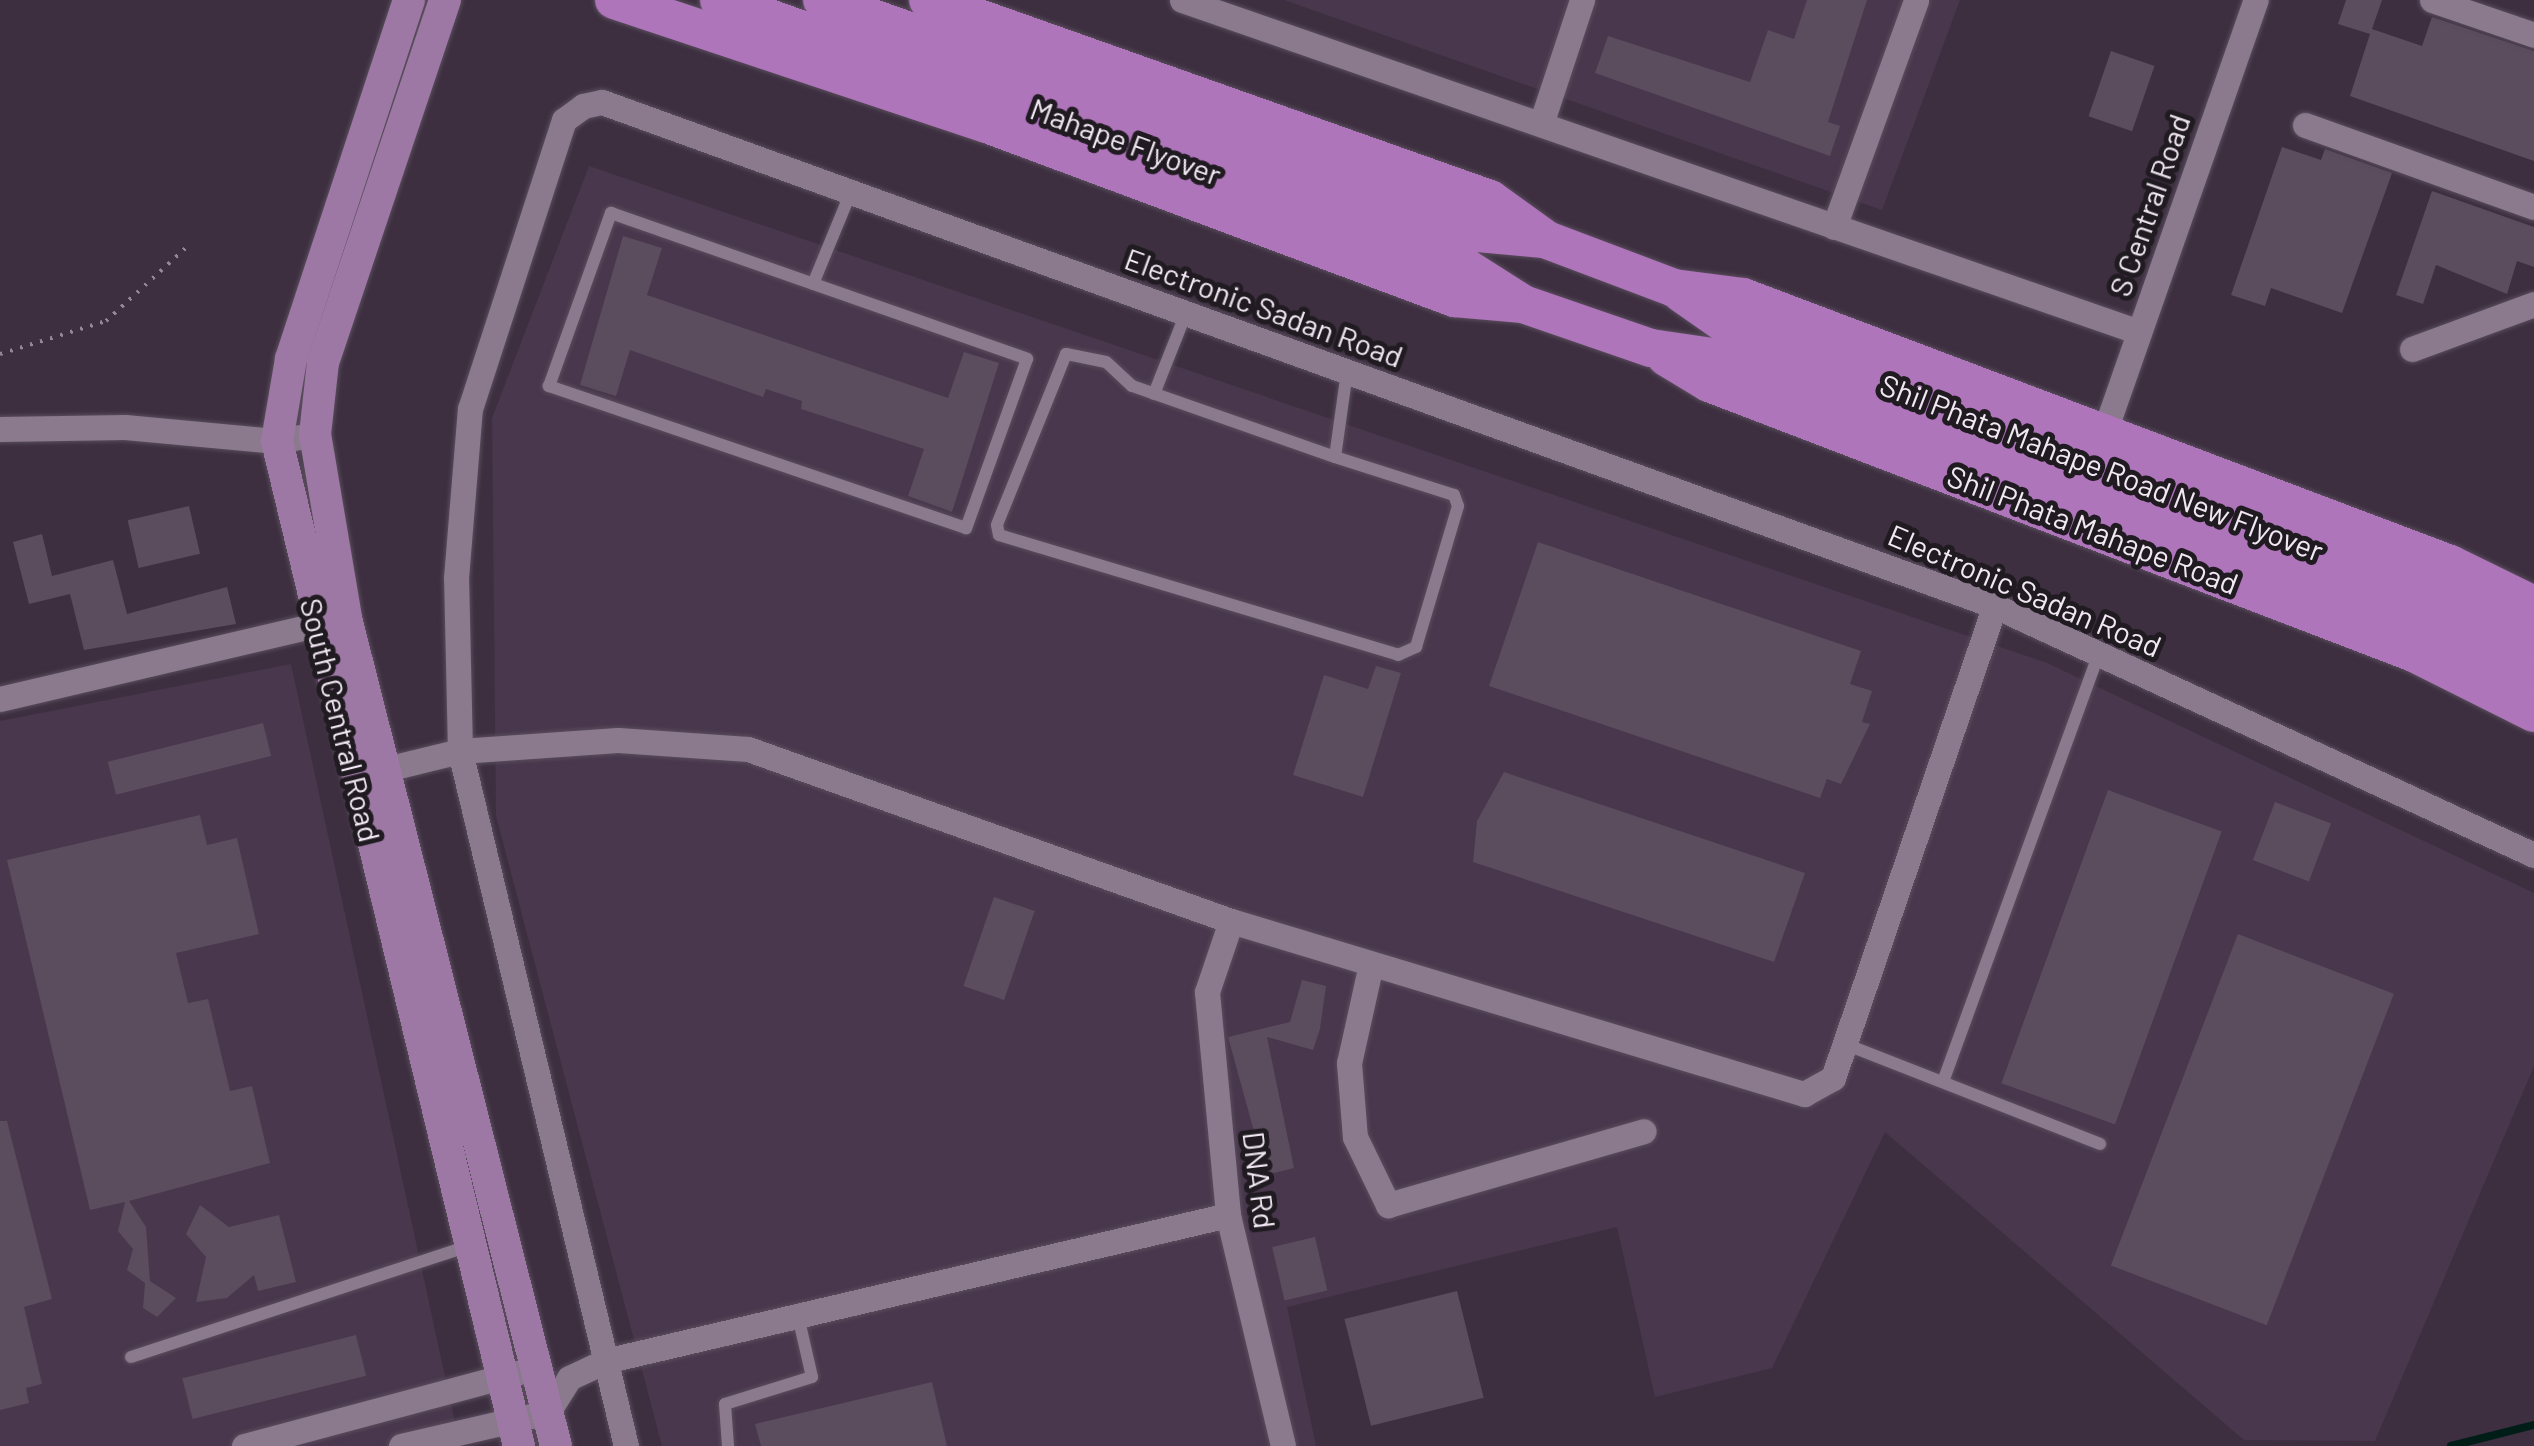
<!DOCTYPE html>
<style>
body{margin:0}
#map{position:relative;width:2534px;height:1446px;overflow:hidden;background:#3d2f40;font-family:Barlow,sans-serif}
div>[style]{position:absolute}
.built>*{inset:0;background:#49374d}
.stream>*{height:8px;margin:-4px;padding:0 4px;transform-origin:4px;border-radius:4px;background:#001e17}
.building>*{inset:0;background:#5b4c5e;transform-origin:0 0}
.path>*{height:4px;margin-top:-2px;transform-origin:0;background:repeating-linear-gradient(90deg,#938795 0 2.5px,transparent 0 10.5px)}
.roads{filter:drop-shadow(0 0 2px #594d5c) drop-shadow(0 0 2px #594d5c)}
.lane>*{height:12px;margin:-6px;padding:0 6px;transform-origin:6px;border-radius:6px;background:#8b7a8e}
.street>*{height:25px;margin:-12.5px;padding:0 12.5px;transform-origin:12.5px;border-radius:12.5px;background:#8b7a8e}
.secondary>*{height:32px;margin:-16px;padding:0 16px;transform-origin:16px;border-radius:16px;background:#9d78a4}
.primary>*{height:38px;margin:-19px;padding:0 19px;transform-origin:19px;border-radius:19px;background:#af75bb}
span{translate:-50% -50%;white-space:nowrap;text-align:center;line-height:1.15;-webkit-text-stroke:10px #201a21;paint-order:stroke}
.street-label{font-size:30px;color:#f1e8f3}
</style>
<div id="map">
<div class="built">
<div style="clip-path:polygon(1284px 0,1960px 0,1882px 210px)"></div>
<div style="clip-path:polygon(589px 166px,2047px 663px,2534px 893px,2534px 1066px,2375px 1441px,2244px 1440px,1885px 1132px,1772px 1368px,1655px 1397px,1617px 1227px,1287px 1307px,1316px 1446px,662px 1446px,496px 816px,492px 418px)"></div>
<div style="clip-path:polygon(291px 664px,460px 1446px,0 1446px,0 721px)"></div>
</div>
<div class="stream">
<div style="left:2451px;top:1446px;width:86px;rotate:-14.2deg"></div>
</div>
<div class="building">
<div style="clip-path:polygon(1807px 0,1867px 0,1828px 122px,1840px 126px,1830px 156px,1595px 73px,1608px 36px,1750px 82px,1768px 30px,1794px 39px)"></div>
<div style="clip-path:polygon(2346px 0,2382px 0,2372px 29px,2422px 46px,2432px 17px,2534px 51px,2534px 161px,2350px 96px,2370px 34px,2338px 24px)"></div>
<div style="left:2111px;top:51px;width:46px;height:69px;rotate:19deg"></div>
<div style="clip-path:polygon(2282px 147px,2321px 160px,2325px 149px,2392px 173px,2342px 313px,2271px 288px,2265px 306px,2231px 295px)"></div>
<div style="clip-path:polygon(2432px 191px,2534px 227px,2534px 267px,2517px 261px,2507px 294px,2436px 265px,2423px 304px,2396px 295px)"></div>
<div style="clip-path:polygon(623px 236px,662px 248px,647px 295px,948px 398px,964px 352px,999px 363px,952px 512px,908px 496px,924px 449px,801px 409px,802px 401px,766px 389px,763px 397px,630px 350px,616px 396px,580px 385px)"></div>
<div style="left:189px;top:506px;width:49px;height:63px;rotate:77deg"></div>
<div style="clip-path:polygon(42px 534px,52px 576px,113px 560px,127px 614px,227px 587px,236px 624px,84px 650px,70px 594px,29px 604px,13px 542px)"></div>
<div style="clip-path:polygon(1538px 542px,1861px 651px,1850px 684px,1872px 691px,1862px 722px,1870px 724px,1841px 784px,1827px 779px,1820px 798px,1489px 686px)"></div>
<div style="clip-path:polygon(1376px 666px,1401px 673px,1363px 797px,1293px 775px,1324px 675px,1368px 689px)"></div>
<div style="left:263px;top:723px;width:34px;height:160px;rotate:76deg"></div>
<div style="clip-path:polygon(1504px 772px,1805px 873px,1774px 962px,1473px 862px,1477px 821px)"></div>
<div style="left:2108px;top:790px;width:121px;height:312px;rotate:20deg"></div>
<div style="left:2275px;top:802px;width:60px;height:62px;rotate:21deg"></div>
<div style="clip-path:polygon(200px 815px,207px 845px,237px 838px,259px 934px,176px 953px,188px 1003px,208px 999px,230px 1091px,252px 1086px,270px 1163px,129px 1201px,146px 1227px,150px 1281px,176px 1298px,157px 1317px,143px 1308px,145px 1283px,127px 1270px,133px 1249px,118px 1231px,125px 1202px,90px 1210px,7px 860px)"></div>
<div style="left:994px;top:897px;width:43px;height:94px;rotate:19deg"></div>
<div style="left:2238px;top:934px;width:167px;height:355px;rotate:21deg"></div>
<div style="clip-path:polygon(1302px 980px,1326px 986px,1320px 1029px,1313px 1050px,1267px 1037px,1294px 1168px,1266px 1175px,1228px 1037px,1290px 1022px)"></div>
<div style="clip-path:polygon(0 1121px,7px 1121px,52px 1299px,24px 1307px,42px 1384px,26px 1388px,29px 1403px,0 1410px)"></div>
<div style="clip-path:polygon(200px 1205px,229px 1227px,279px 1215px,296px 1282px,258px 1291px,254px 1275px,227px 1298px,196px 1302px,206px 1257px,186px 1234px)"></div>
<div style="left:1315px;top:1237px;width:55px;height:44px;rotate:77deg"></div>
<div style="left:1457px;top:1291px;width:110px;height:116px;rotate:76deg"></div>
<div style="left:356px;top:1335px;width:42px;height:179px;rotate:76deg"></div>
<div style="clip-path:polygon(932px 1382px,947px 1446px,761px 1446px,755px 1424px)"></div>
</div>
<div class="path">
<div style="left:0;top:354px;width:111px;rotate:-17.3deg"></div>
<div style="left:106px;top:321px;width:115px;rotate:-42.5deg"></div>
</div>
<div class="roads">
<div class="lane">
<div style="left:611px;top:213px;width:441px;rotate:19.3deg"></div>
<div style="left:1027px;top:359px;width:180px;rotate:109.8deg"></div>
<div style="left:966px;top:528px;width:441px;rotate:-161.2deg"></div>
<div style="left:549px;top:386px;width:184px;rotate:-70.3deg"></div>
<div style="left:813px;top:284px;width:100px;rotate:-67.6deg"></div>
<div style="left:1154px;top:394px;width:87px;rotate:-68.4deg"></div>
<div style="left:1335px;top:457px;width:215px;rotate:-160.7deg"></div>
<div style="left:1132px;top:386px;width:35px;rotate:-137deg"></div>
<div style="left:1106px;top:362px;width:41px;rotate:-168.7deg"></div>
<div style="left:1066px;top:354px;width:184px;rotate:112deg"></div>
<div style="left:997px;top:525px;width:10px;rotate:79deg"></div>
<div style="left:999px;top:535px;width:417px;rotate:16.7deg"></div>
<div style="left:1398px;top:655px;width:20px;rotate:-24deg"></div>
<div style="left:1416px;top:647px;width:147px;rotate:-73.4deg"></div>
<div style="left:1458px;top:506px;width:12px;rotate:-110deg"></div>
<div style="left:1454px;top:495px;width:125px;rotate:-162.3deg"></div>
<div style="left:1335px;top:457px;width:86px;rotate:-82deg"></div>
<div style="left:1845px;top:1044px;width:274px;rotate:21.4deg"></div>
<div style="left:1944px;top:1079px;width:452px;rotate:-70deg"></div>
<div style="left:131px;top:1357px;width:355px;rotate:-18.2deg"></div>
<div style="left:728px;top:1446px;width:42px;rotate:-94.1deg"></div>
<div style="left:725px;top:1404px;width:91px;rotate:-17.2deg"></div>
<div style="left:812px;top:1377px;width:63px;rotate:-102.9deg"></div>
</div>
<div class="street">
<div style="left:1182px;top:0;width:1013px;rotate:19.13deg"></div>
<div style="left:2432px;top:0;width:108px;rotate:18.9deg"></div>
<div style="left:1541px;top:124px;width:131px;rotate:-71.7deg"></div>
<div style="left:2305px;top:125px;width:243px;rotate:19.7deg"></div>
<div style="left:1834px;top:227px;width:241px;rotate:-70.1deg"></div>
<div style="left:2412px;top:349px;width:130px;rotate:-20.2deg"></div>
<div style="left:0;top:429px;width:125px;rotate:-0.9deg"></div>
<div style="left:125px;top:427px;width:153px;rotate:5.3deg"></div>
<div style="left:277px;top:441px;width:39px;rotate:-10deg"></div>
<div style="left:2104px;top:433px;width:459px;rotate:-70.7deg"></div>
<div style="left:0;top:699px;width:345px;rotate:-13.2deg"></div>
<div style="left:370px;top:773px;width:93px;rotate:-13.7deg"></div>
<div style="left:460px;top:751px;width:158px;rotate:-4deg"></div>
<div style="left:618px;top:740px;width:130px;rotate:4deg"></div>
<div style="left:748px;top:749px;width:513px;rotate:19.6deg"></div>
<div style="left:1231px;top:921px;width:599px;rotate:16.8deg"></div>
<div style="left:1804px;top:1094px;width:33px;rotate:-29deg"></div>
<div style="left:1833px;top:1078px;width:499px;rotate:-71.1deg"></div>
<div style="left:1231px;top:921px;width:75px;rotate:108.7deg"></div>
<div style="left:1207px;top:992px;width:224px;rotate:84.6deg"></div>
<div style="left:1228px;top:1215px;width:237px;rotate:76.6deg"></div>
<div style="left:1371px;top:964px;width:101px;rotate:102.5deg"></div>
<div style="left:1349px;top:1063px;width:74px;rotate:85.4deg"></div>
<div style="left:1355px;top:1137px;width:76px;rotate:64.1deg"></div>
<div style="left:1388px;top:1205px;width:266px;rotate:-16.1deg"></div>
<div style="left:244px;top:1446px;width:283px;rotate:-15deg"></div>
<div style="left:401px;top:1446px;width:151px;rotate:-13deg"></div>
<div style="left:548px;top:1412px;width:40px;rotate:-58deg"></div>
<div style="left:569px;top:1378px;width:40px;rotate:-25deg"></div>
<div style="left:605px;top:1361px;width:640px;rotate:-13.19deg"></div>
<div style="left:626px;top:1446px;width:715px;rotate:-103.43deg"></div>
<div style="left:460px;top:751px;width:173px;rotate:-91.3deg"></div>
<div style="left:456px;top:578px;width:170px;rotate:-85.3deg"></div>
<div style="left:470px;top:409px;width:304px;rotate:-72deg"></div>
<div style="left:564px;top:120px;width:24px;rotate:-36deg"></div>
<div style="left:583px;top:106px;width:19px;rotate:-12deg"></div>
<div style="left:602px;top:102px;width:1481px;rotate:19.89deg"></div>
<div style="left:1995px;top:606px;width:594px;rotate:24.8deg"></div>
</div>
<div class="secondary">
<div style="left:409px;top:0;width:378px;rotate:108.2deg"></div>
<div style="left:291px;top:359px;width:83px;rotate:99.7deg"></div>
<div style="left:277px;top:441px;width:1034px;rotate:76.46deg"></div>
<div style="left:445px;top:0;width:382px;rotate:108.6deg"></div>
<div style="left:323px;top:362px;width:72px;rotate:96.3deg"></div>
<div style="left:315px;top:434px;width:187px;rotate:80.4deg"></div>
<div style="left:346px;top:618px;width:854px;rotate:75.77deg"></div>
</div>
<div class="primary">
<div style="left:614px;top:0;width:390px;rotate:18.4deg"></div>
<div style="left:984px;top:123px;width:502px;rotate:20.42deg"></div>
<div style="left:1454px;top:298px;width:69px;rotate:5deg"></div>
<div style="left:1523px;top:304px;width:135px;rotate:19deg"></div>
<div style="left:1651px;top:348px;width:69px;rotate:8.4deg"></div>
<div style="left:1719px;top:358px;width:755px;rotate:20.62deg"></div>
<div style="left:2426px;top:624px;width:120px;rotate:25.7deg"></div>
<div style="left:719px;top:0;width:792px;rotate:19.69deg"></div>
<div style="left:1465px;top:267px;width:65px;rotate:32.5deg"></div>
<div style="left:822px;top:0;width:696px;rotate:19.55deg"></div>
<div style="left:1478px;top:233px;width:66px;rotate:5.2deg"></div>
<div style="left:928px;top:0;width:596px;rotate:19.5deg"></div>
<div style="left:1490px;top:199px;width:70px;rotate:35.7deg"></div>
<div style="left:1547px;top:240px;width:136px;rotate:20.7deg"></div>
<div style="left:1674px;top:288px;width:70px;rotate:7.4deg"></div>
<div style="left:1743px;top:297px;width:756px;rotate:20.69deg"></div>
<div style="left:2450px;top:564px;width:93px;rotate:26deg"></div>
<div style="left:1681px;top:293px;width:61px;rotate:35deg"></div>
<div style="left:1731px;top:328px;width:755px;rotate:20.62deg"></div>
<div style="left:2438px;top:594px;width:106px;rotate:25.6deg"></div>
<div style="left:1666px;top:357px;width:50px;rotate:31.2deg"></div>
<div style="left:1709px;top:383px;width:755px;rotate:20.96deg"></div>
<div style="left:2414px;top:653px;width:134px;rotate:26.6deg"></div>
</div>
</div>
<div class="street-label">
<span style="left:1126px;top:141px;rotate:20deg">Mahape Flyover</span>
<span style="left:2149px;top:205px;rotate:-71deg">S Central Road</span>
<span style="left:1264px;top:307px;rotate:20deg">Electronic Sadan Road</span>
<span style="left:2102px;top:467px;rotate:21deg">Shil Phata Mahape Road New Flyover</span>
<span style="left:2093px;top:529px;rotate:21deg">Shil Phata Mahape Road</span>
<span style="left:2025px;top:590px;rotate:23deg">Electronic Sadan Road</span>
<span style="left:341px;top:720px;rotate:76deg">South Central Road</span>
<span style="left:1260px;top:1180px;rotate:83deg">DNA Rd</span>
</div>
</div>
